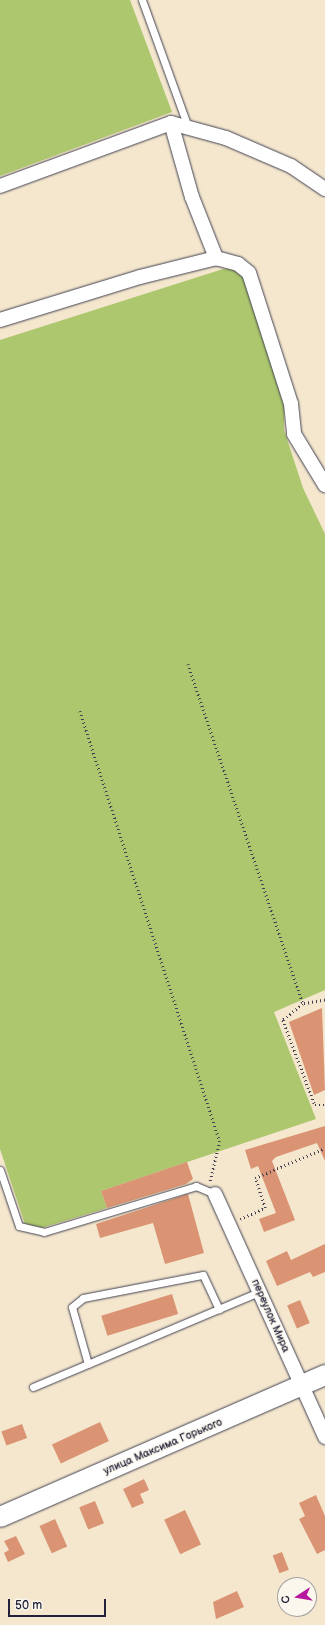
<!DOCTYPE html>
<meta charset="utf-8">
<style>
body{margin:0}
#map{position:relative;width:325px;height:1625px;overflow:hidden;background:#f4e7ce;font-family:"Balsamiq Sans",sans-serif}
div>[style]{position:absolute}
.green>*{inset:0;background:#acc76d}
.building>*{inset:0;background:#da9473;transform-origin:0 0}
.path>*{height:2.5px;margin-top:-1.25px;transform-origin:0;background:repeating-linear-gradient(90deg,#424051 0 1px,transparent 0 4px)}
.roads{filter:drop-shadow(0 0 1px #424051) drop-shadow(0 0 1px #424051)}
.lane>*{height:7px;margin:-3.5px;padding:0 3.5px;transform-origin:3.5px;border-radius:3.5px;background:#fff}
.street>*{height:14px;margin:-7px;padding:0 7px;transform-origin:7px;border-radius:7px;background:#fff}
.secondary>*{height:20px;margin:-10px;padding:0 10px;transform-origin:10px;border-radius:10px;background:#fff}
span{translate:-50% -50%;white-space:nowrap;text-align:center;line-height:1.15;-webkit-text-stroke:3px #fbf7ec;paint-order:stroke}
.street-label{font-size:11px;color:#22223b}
.north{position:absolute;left:277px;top:1577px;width:40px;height:40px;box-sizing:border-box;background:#fbf7ec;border:1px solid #a4a2a5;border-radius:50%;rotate:258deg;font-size:11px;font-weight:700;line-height:16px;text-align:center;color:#22223b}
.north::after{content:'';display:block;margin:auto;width:14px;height:18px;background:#b5179e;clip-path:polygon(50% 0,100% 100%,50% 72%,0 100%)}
.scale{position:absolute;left:8px;top:1599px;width:98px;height:18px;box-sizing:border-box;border:2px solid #22223b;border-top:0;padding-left:5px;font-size:12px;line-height:14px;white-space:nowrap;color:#22223b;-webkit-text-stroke:3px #fbf7ec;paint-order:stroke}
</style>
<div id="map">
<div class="green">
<div style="clip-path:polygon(0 0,130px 0,172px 112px,0 176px)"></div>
<div style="clip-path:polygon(223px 269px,233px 269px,244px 278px,284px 398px,284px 430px,303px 488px,325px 534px,325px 990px,274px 1012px,316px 1119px,101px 1191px,107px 1208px,41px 1228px,25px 1224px,0 1149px,0 340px)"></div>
</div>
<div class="building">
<div style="clip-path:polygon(322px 1008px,325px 1090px,314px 1095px,289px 1022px)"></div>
<div style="clip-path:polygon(325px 1126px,325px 1161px,317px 1143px,276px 1157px,272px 1161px,295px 1220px,264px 1232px,259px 1219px,276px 1213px,258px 1166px,251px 1169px,245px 1150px)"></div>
<div style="clip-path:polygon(187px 1162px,193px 1179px,186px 1184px,107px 1208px,101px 1191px)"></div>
<div style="clip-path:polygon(188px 1194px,204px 1253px,165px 1264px,153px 1223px,100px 1238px,96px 1224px)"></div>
<div style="clip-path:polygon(325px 1244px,325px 1272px,313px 1277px,310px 1272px,277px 1286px,266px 1261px,287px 1251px,291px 1260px)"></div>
<div style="left:172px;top:1294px;width:21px;height:74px;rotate:73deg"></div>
<div style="left:300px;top:1300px;width:25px;height:14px;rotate:67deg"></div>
<div style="left:100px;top:1422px;width:21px;height:53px;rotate:65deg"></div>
<div style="left:22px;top:1424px;width:15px;height:22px;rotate:70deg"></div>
<div style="clip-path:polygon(144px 1479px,149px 1490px,140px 1494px,144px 1503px,132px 1508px,123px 1489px)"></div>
<div style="clip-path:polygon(316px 1495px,325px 1516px,325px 1550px,317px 1554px,299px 1519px,305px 1516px,299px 1503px)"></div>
<div style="left:95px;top:1501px;width:24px;height:17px;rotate:68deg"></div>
<div style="left:185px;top:1510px;width:38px;height:23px;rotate:65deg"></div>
<div style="left:55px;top:1519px;width:30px;height:17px;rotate:66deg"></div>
<div style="clip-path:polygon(16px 1536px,25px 1554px,8px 1562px,4px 1553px,9px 1550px,4px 1541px)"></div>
<div style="left:282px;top:1552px;width:19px;height:10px;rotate:69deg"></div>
<div style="clip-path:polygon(237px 1591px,244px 1607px,216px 1619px,213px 1602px)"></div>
</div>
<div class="path">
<div style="left:188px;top:664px;width:359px;rotate:71.3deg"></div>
<div style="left:80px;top:711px;width:452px;rotate:72deg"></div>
<div style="left:220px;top:1141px;width:43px;rotate:103.4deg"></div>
<div style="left:325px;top:1000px;width:22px;rotate:170deg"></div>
<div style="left:303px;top:1004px;width:26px;rotate:141deg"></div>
<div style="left:283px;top:1020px;width:91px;rotate:69.4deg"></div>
<div style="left:315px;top:1105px;width:10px"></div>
<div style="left:240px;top:1219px;width:27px;rotate:-24deg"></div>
<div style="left:265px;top:1208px;width:32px;rotate:-108deg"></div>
<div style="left:255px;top:1178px;width:76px;rotate:-23.2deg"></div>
</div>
<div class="roads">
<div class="lane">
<div style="left:142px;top:0;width:135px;rotate:70.1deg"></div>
<div style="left:0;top:1170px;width:59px;rotate:71.3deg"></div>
<div style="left:19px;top:1226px;width:26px;rotate:13deg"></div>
<div style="left:44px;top:1232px;width:159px;rotate:-16.8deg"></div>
<div style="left:196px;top:1186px;width:21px;rotate:23deg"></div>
<div style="left:88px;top:1364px;width:59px;rotate:-105.7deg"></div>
<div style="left:72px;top:1307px;width:14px;rotate:-39deg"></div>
<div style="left:83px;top:1298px;width:122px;rotate:-10.9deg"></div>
<div style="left:203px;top:1275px;width:38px;rotate:65deg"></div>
<div style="left:33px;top:1387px;width:245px;rotate:-22.8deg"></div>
</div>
<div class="street">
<div style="left:171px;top:123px;width:77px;rotate:74.2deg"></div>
<div style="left:192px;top:197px;width:66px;rotate:68.5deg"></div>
<div style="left:0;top:186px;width:182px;rotate:-20.2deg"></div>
<div style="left:171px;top:123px;width:57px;rotate:15.3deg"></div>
<div style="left:226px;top:138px;width:71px;rotate:23.3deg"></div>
<div style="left:291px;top:166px;width:41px;rotate:34.1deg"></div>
<div style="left:0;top:320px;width:146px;rotate:-17.1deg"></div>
<div style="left:140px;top:277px;width:78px;rotate:-14deg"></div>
<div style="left:216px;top:258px;width:23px;rotate:15deg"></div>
<div style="left:238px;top:264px;width:14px;rotate:39deg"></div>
<div style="left:249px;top:273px;width:138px;rotate:72.2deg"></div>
<div style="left:291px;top:404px;width:30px;rotate:84deg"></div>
<div style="left:294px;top:434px;width:60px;rotate:58.7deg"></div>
<div style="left:215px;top:1194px;width:267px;rotate:65.6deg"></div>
</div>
<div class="secondary">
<div style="left:0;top:1517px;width:355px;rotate:-23.6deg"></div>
</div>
</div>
<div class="street-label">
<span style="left:270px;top:1316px;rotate:66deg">переулок Мира</span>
<span style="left:163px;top:1447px;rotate:-23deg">улица Максима Горького</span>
</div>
<div class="north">С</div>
<div class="scale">50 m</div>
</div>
